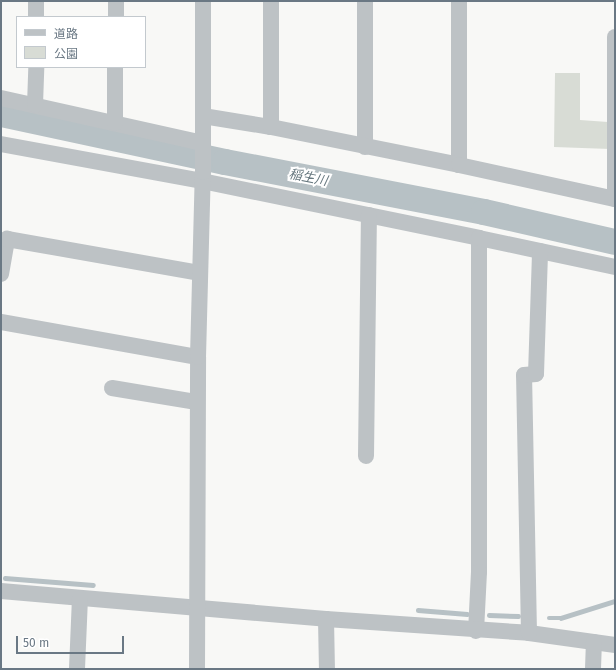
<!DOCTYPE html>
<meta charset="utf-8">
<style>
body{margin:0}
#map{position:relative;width:616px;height:670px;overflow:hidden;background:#f8f8f6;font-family:"Fira Sans","Noto Sans JP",sans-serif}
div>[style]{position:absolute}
.green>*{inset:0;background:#d8dcd5}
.stream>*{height:4.5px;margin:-2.25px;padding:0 2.25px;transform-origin:2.25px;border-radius:2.25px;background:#b7c1c5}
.river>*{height:26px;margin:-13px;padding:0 13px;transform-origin:13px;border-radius:13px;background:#b7c1c5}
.minor>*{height:16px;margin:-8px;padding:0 8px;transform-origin:8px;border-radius:8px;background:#bdc2c5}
span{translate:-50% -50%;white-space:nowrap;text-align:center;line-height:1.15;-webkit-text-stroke:4px #fff;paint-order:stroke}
.water-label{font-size:13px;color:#67787f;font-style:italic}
.frame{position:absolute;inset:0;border:2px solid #6a7884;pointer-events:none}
.legend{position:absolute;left:16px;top:16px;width:130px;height:52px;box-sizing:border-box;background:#fff;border:1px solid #c3c9ce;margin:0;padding:5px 7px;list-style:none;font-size:12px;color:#6a7884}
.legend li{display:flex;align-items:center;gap:8px;height:20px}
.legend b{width:20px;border:1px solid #c3c9ce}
.scale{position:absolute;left:16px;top:636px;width:108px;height:18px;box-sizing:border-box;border:2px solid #6a7884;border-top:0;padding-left:5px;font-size:12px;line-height:14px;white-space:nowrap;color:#6a7884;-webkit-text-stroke:3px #fff;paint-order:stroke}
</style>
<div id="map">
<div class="green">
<div style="clip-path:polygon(555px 73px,580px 73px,580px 120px,608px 122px,610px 149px,554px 147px)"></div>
</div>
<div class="stream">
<div style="left:5px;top:578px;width:88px;rotate:4.5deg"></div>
<div style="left:418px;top:610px;width:49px;rotate:4.7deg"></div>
<div style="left:489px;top:615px;width:29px;rotate:2deg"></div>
<div style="left:549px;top:618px;width:12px"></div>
<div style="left:561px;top:618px;width:57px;rotate:-17.5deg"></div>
</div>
<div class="river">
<div style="left:1px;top:114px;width:229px;rotate:12.1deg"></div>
<div style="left:225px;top:162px;width:264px;rotate:10.9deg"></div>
<div style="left:484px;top:212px;width:134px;rotate:12.9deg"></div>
</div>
<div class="minor">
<div style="left:365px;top:1px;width:146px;rotate:90deg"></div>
<div style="left:459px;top:1px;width:164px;rotate:90deg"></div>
<div style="left:36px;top:17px;width:16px;rotate:-90deg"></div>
<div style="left:116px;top:17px;width:16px;rotate:-90deg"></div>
<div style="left:1px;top:98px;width:207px;rotate:12.6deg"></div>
<div style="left:35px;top:105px;width:38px;rotate:-88deg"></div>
<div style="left:203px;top:116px;width:69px;rotate:9.2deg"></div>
<div style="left:271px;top:127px;width:192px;rotate:11.4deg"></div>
<div style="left:459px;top:165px;width:160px;rotate:12.3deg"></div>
<div style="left:115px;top:123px;width:56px;rotate:-90deg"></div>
<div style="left:271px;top:127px;width:126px;rotate:-90deg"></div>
<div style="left:1px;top:144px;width:204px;rotate:10.4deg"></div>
<div style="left:202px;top:181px;width:283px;rotate:11.6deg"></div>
<div style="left:479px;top:238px;width:334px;rotate:90deg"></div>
<div style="left:479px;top:572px;width:59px;rotate:92.9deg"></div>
<div style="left:615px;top:199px;width:162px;rotate:-90deg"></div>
<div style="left:479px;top:238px;width:139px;rotate:12deg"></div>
<div style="left:1px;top:274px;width:36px;rotate:-80deg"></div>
<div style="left:7px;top:239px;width:195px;rotate:10deg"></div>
<div style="left:1px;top:322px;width:200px;rotate:10.1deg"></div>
<div style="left:112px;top:388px;width:86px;rotate:9.4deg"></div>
<div style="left:366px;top:456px;width:241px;rotate:-89.3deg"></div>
<div style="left:1px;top:591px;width:326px;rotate:4.9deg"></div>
<div style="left:326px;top:619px;width:203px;rotate:3.9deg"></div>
<div style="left:529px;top:633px;width:87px;rotate:7.9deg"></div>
<div style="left:326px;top:619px;width:50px;rotate:88.9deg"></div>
<div style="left:529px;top:633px;width:258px;rotate:-91.1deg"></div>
<div style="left:524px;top:375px;width:12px;rotate:-5deg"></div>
<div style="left:536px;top:374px;width:123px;rotate:-88.1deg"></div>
<div style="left:77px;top:669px;width:71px;rotate:-87.6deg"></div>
<div style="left:197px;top:669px;width:312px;rotate:-89.8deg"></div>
<div style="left:198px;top:357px;width:185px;rotate:-88.5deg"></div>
<div style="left:203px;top:172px;width:171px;rotate:-90deg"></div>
<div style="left:593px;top:669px;width:27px;rotate:-88deg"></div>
</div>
<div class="water-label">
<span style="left:308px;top:178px;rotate:11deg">稲生川</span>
</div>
<div class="frame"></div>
<ul class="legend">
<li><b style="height:5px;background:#bdc2c5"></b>道路</li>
<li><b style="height:11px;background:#d8dcd5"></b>公園</li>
</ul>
<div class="scale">50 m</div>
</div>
